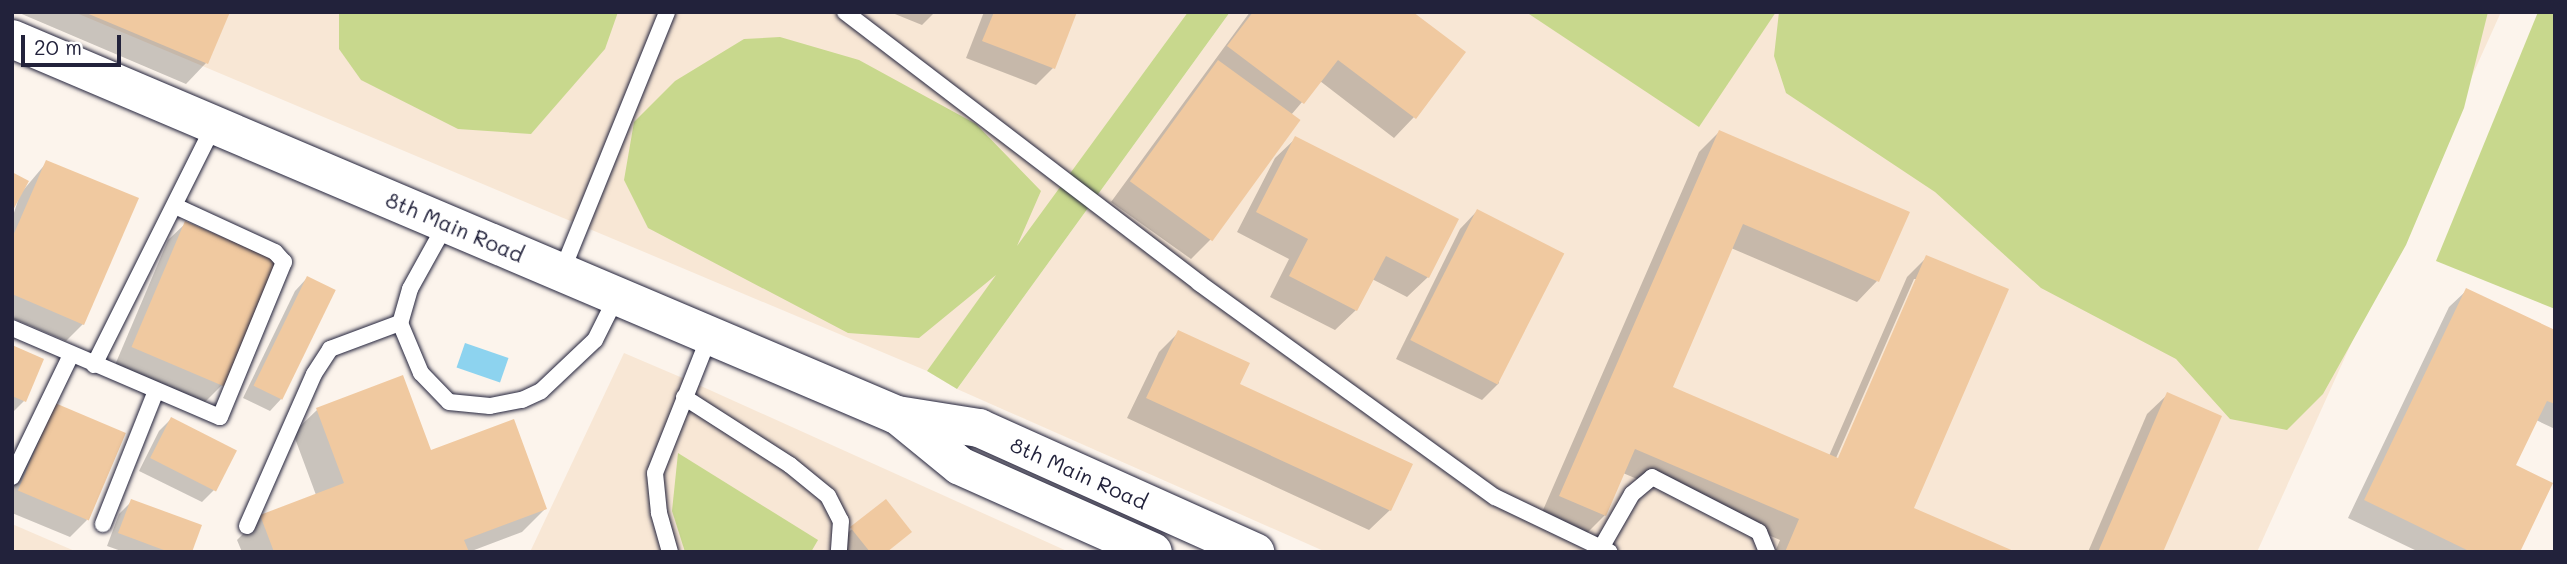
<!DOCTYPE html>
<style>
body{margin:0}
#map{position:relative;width:2567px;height:564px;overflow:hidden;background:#fcf4ec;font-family:Mali,sans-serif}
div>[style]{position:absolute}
.built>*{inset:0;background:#f8e7d5}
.green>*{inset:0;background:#c8d88d}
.water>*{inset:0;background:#8dd3ef;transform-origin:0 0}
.shadow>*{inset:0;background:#0003}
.building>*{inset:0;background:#f0c9a0;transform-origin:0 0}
.roads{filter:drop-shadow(0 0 2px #22223b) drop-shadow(0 0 2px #22223b)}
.service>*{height:16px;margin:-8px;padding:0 8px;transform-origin:8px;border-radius:8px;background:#fff}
.secondary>*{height:38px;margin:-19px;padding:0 19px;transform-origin:19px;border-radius:19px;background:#fff}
span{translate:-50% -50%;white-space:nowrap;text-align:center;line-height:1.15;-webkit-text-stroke:6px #fff;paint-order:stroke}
.street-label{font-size:21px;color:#22223b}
.frame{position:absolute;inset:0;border:14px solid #22223b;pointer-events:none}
.scale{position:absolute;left:21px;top:35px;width:100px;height:32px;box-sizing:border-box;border:4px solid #22223b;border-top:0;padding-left:9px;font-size:21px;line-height:24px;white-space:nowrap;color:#22223b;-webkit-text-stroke:5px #fff;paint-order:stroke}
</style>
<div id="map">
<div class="built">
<div style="clip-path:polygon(74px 12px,1188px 12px,927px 371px)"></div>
<div style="clip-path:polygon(1230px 12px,2501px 12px,2257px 552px,1326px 552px,957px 389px)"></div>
<div style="clip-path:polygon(624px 353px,692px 382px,1069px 552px,530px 552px)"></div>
<div style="clip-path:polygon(12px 524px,77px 552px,12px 552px)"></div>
</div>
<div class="green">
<div style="clip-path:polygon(339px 12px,618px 12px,605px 49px,531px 134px,458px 129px,361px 80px,339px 49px)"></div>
<div style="clip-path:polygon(1188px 12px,1230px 12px,957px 389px,927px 371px,996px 275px,919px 338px,848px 333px,648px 228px,624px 180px,634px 122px,675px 81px,744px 39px,780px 37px,859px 60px,976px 124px,1041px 191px,1017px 246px)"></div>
<div style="clip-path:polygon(1526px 12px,1776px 12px,1699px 127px)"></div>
<div style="clip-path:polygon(1779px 12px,2488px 12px,2464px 108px,2406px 245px,2323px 394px,2287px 430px,2230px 419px,2176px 359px,2041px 288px,1935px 192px,1786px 93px,1774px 56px)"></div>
<div style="clip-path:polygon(2538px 12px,2555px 12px,2555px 309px,2436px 261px)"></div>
<div style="clip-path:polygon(678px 453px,818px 540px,811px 552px,685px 552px,672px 511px)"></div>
</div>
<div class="water">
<div style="left:465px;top:343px;width:46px;height:26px;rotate:19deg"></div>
</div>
<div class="shadow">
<div style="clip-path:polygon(17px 12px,228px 12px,206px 63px,186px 84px)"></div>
<div style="clip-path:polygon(890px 12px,935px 12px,922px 25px)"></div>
<div style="clip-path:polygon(984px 12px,1075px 12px,1053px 68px,1036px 85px,966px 58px)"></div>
<div style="clip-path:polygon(1250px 12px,1410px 12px,1414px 117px,1394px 138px,1320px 81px,1291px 115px,1211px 239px,1191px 259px,1111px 202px)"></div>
<div style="clip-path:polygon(evenodd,1719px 132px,1907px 213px,1877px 281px,1857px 302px,1731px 248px,1670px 388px,1829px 456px,1907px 277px,1927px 257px,1912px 509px,2012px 552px,1775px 552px,1780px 540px,1623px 473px,1605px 515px,1584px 536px,1540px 517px,1699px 152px,1719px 132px,1914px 279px,1918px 279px,1836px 467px,1833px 465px,1914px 279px)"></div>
<div style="clip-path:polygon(1296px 138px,1428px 277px,1407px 297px,1372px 279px,1356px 310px,1335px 330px,1270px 297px,1289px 259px,1237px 232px,1275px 158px)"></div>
<div style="clip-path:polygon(47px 162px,83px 324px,66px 341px,12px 318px,12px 219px,20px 194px)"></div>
<div style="clip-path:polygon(1477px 211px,1499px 383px,1482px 400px,1396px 359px,1460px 229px)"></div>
<div style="clip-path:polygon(186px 223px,222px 385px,205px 402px,115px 365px,168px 240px)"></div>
<div style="clip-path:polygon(307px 278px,334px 291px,282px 398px,270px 411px,243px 398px,295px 291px)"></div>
<div style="clip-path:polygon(2467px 290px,2555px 332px,2555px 429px,2536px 420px,2514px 466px,2518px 552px,2419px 552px,2348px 518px,2449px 307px)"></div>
<div style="clip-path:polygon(1179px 332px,1237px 385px,1390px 510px,1369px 530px,1127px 418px,1159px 352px)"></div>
<div style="clip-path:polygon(12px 347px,24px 401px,12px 413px)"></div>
<div style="clip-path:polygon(2168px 394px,2161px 552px,2088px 552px,2147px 414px)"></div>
<div style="clip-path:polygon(317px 410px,430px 452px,545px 509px,522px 532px,469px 552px,242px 552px,237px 540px,261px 516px,316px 495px,293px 433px)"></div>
<div style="clip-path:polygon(171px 419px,214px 490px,202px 502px,139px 471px,159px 431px)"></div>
<div style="clip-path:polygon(38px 422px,87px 520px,70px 537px,12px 513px,12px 481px)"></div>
<div style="clip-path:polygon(132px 501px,190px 552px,124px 552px,107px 546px,119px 514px)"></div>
<div style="clip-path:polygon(852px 529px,887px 552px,848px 552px,839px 541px)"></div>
</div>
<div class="building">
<div style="clip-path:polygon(84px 12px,230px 12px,208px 64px)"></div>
<div style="clip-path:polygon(994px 12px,1077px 12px,1055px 69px,982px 41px)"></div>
<div style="clip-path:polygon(1253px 12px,1413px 12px,1466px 52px,1416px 119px,1338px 60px,1304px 104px,1227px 46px)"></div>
<div style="left:1218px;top:60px;width:102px;height:150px;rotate:36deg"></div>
<div style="clip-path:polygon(1719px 130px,1910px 212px,1879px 282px,1743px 224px,1673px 387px,1838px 458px,1926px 255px,2009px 289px,1914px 508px,2016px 552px,1785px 552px,1799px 519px,1635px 449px,1606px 516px,1559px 496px)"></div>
<div style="clip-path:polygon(1295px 136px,1459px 219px,1429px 278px,1386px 256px,1357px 311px,1289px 276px,1308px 239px,1256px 212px)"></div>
<div style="clip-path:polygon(46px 160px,139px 198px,84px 325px,12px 294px,12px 238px)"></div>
<div style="clip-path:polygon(12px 172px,29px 181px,12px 212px)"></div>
<div style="left:1477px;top:209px;width:98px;height:147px;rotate:27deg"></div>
<div style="left:185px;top:221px;width:101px;height:137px;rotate:23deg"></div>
<div style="left:307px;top:276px;width:32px;height:122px;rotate:26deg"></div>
<div style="clip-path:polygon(2466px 288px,2555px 330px,2555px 404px,2547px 401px,2516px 465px,2553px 483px,2520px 552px,2471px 552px,2364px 500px)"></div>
<div style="clip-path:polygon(1178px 330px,1250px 363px,1240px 384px,1413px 464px,1391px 511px,1146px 398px)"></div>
<div style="clip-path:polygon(12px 345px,44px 359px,26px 402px,12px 396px)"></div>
<div style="clip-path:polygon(403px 375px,431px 450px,514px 419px,547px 509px,464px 540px,469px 552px,274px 552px,260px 515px,344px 483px,316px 408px)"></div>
<div style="clip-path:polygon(2167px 392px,2222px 416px,2163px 552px,2098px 552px)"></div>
<div style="left:55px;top:403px;width:77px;height:95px;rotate:23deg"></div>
<div style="left:171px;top:417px;width:74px;height:46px;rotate:27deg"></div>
<div style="clip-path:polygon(131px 499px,202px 525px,192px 552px,169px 552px,118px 533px)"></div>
<div style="clip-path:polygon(886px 499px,912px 532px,887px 552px,870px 552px,850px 527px)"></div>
</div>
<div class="roads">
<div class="service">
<div style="left:845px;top:12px;width:446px;rotate:37.4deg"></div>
<div style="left:1199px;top:283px;width:365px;rotate:35.9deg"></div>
<div style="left:1495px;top:497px;width:127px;rotate:25.6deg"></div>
<div style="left:446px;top:224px;width:74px;rotate:119deg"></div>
<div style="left:410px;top:289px;width:35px;rotate:106deg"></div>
<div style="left:400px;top:323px;width:54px;rotate:67.2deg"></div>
<div style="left:421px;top:373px;width:40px;rotate:46deg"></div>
<div style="left:449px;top:402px;width:41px;rotate:5.6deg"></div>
<div style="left:490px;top:406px;width:33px;rotate:-11deg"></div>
<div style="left:522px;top:400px;width:21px;rotate:-25deg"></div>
<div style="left:541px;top:391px;width:74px;rotate:-43.4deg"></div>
<div style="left:595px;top:340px;width:49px;rotate:-63.4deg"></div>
<div style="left:562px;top:271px;width:279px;rotate:-67.9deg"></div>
<div style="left:12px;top:328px;width:226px;rotate:23.2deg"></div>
<div style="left:220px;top:417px;width:168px;rotate:-67.6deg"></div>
<div style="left:284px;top:262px;width:13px;rotate:-132deg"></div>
<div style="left:275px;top:252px;width:110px;rotate:-155.3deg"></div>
<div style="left:94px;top:365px;width:268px;rotate:-63.4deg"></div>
<div style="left:684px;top:397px;width:126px;rotate:32.7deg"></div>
<div style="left:790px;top:465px;width:49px;rotate:39.2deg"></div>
<div style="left:828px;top:496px;width:28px;rotate:63deg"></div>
<div style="left:841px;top:521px;width:31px;rotate:94deg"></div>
<div style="left:12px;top:477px;width:136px;rotate:-64.2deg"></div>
<div style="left:103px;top:524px;width:141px;rotate:-68.3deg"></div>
<div style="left:247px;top:526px;width:166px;rotate:-66.2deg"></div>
<div style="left:314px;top:374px;width:30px;rotate:-57deg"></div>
<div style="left:330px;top:349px;width:75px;rotate:-20.4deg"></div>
<div style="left:1601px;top:548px;width:62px;rotate:-60.1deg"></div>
<div style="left:1632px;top:494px;width:26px;rotate:-40deg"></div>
<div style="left:1652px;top:477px;width:120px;rotate:27.2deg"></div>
<div style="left:1759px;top:532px;width:22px;rotate:68deg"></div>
<div style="left:670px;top:552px;width:41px;rotate:-105.8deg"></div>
<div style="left:659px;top:513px;width:40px;rotate:-95.7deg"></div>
<div style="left:655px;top:473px;width:149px;rotate:-68.3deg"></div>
</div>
<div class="secondary">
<div style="left:12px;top:39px;width:962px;rotate:23.02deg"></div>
<div style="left:897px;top:415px;width:83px;rotate:9deg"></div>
<div style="left:979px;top:428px;width:303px;rotate:24.2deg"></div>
<div style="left:900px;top:417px;width:77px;rotate:39.2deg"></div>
<div style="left:960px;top:466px;width:211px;rotate:24deg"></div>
</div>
</div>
<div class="street-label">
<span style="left:455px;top:227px;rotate:23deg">8th Main Road</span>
<span style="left:1079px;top:473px;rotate:24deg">8th Main Road</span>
</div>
<div class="frame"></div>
<div class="scale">20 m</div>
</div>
